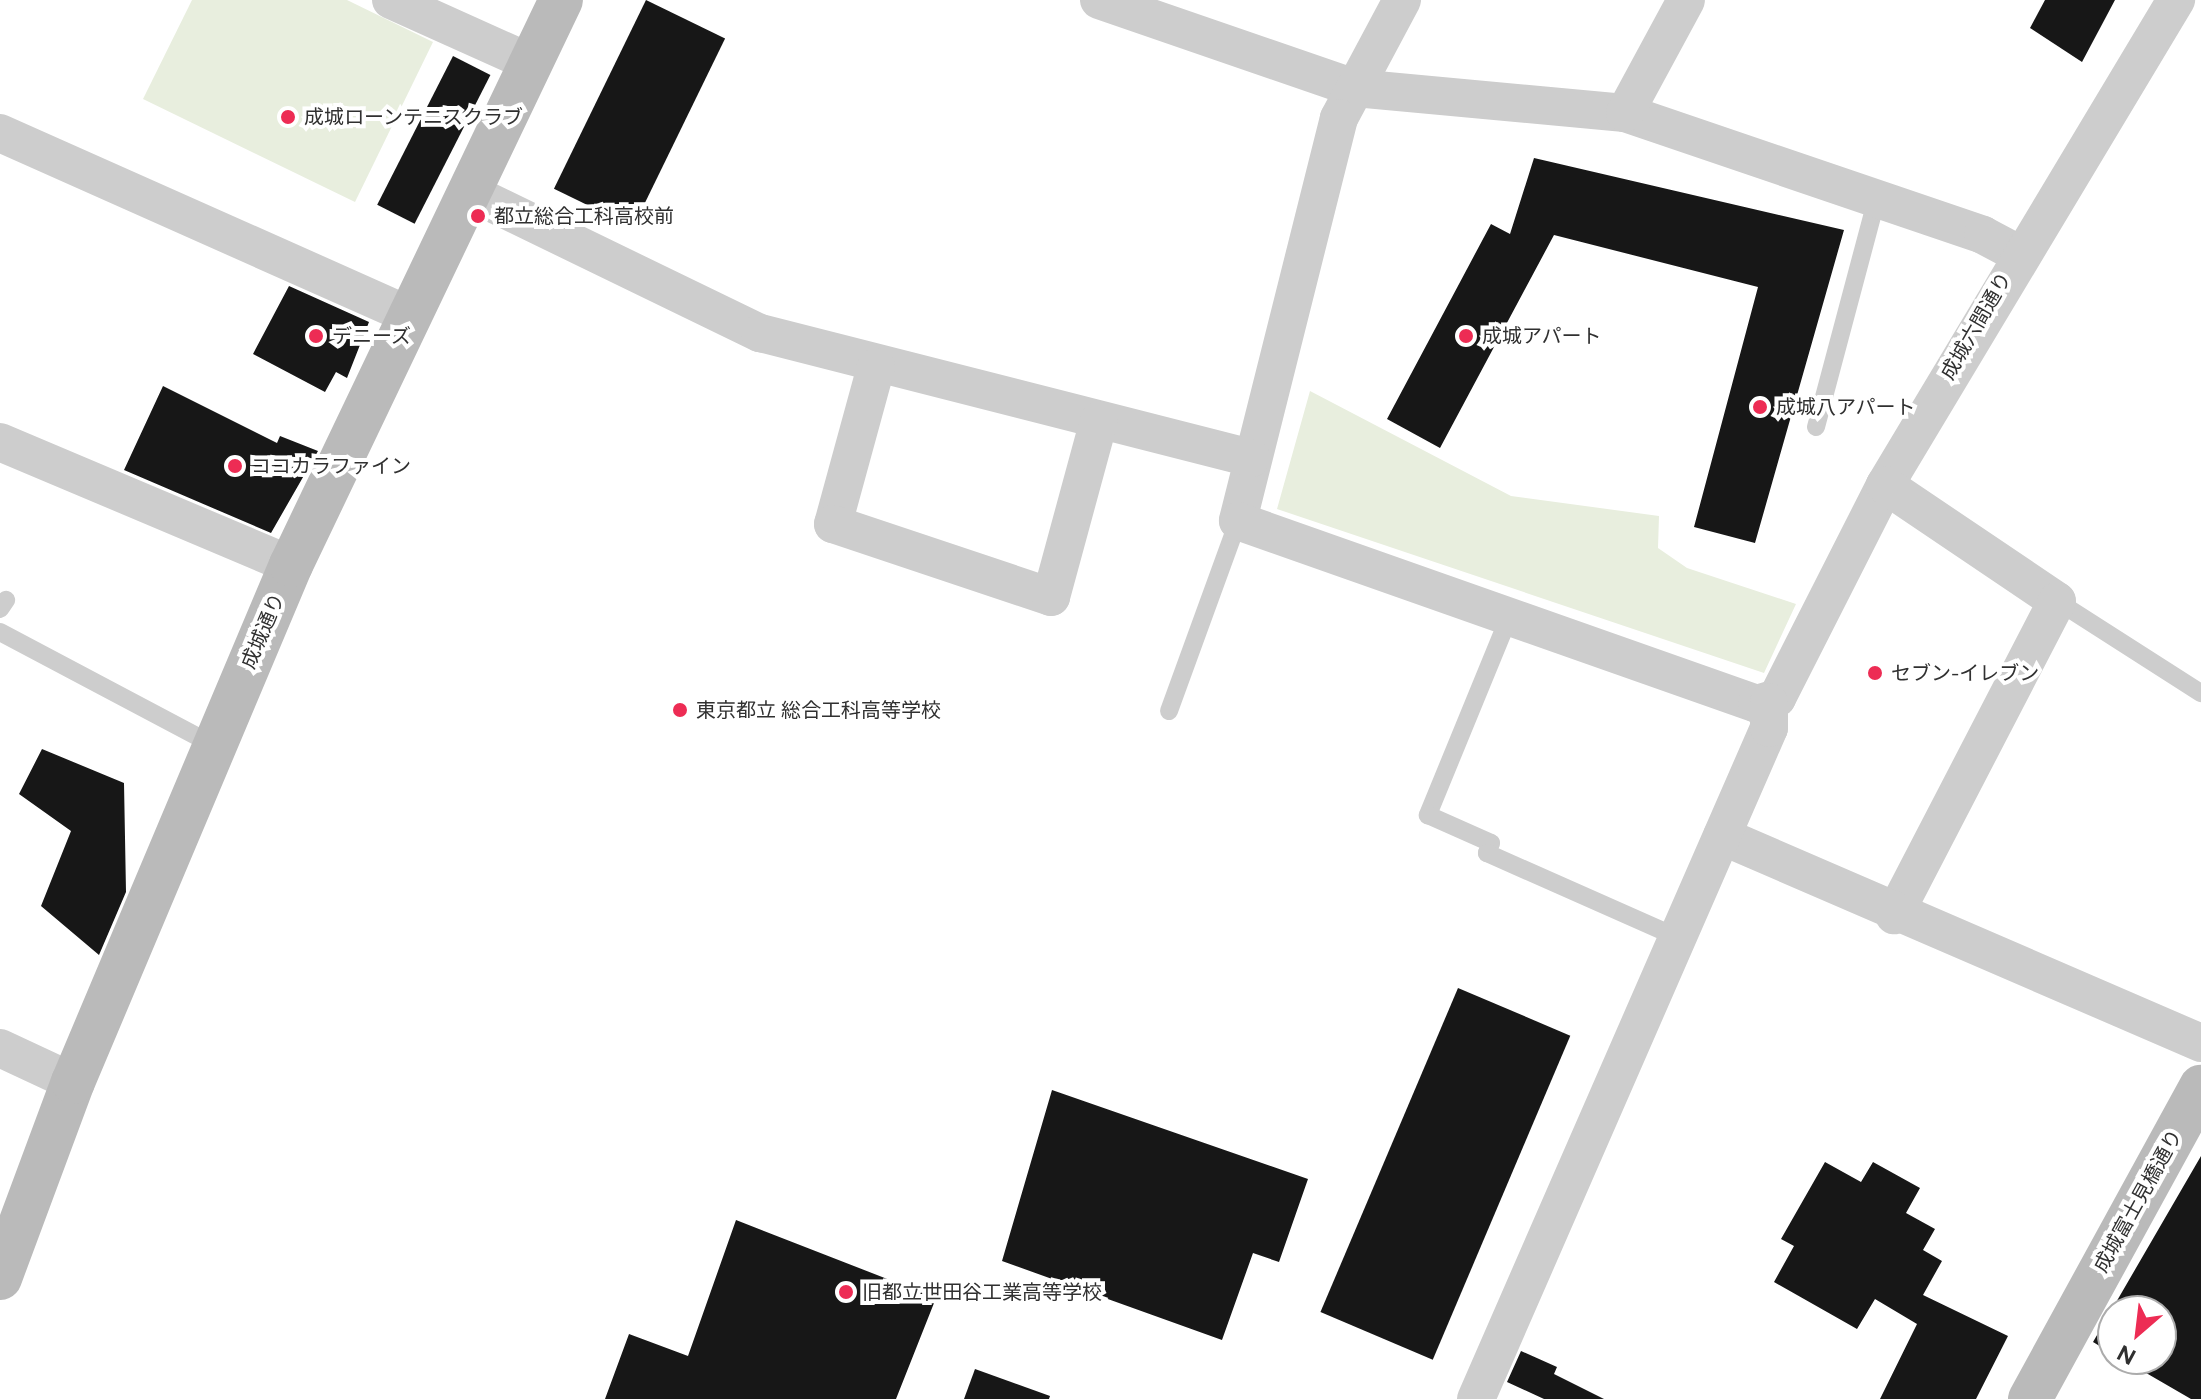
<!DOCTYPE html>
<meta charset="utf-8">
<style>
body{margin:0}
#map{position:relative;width:2201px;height:1399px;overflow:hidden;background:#fff;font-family:Figtree,"Noto Sans JP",sans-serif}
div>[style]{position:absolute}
.green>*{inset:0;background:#e8eede}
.building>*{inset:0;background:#171717;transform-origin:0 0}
.lane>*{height:18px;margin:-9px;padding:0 9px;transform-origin:9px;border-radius:9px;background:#cdcdcd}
.street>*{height:38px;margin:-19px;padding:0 19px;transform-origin:19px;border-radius:19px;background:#cdcdcd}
.secondary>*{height:44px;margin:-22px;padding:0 22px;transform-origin:22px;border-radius:22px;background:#bababa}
.dots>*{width:22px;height:22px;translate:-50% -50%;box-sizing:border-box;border:4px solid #fff;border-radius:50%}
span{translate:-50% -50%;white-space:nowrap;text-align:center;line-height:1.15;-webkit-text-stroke:8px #fff;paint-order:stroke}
.poi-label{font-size:20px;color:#303030}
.left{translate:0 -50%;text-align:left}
.street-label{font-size:20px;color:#303030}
.north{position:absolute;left:2097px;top:1295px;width:80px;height:80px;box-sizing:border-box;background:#fff;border:2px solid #acacac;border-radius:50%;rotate:208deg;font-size:22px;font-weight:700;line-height:32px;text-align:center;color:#303030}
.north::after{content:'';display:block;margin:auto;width:28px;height:36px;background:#ed2c54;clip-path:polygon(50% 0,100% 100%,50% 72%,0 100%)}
</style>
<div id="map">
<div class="green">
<div style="clip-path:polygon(192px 0,347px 0,433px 42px,355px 202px,143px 99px)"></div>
<div style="clip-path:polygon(1310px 391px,1511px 496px,1659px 516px,1658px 548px,1687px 568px,1796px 604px,1764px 673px,1277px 509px)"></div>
</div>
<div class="building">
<div style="left:646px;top:0;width:88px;height:210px;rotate:26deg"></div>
<div style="clip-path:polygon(2045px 0,2115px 0,2082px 62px,2030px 28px)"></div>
<div style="left:453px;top:56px;width:42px;height:167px;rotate:27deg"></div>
<div style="clip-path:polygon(1534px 158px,1844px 230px,1755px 543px,1694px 527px,1758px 287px,1554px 235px,1440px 448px,1387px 419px,1491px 224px,1510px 234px)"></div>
<div style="clip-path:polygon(289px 286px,369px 322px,347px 378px,336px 372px,325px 392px,253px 354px)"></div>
<div style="clip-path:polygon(163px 386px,277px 443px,280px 436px,318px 451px,271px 533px,124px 470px)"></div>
<div style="clip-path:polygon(42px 749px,124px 783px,126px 892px,99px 955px,41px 906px,71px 831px,19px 794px)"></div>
<div style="left:1458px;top:988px;width:122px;height:352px;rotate:23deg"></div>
<div style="clip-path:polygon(1052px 1090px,1308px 1179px,1279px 1262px,1253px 1253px,1222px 1340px,1002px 1261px)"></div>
<div style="clip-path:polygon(2201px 1156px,2201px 1399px,2191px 1399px,2122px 1359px,2161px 1359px,2161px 1311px,2113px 1311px,2113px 1354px,2093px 1342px)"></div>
<div style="clip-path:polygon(1825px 1162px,1861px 1182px,1873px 1162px,1920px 1188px,1906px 1213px,1935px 1229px,1923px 1250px,1942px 1261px,1923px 1295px,2008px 1336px,1976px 1399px,1880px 1399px,1917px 1324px,1875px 1299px,1857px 1329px,1774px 1282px,1794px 1246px,1781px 1239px)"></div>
<div style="clip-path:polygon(736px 1220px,936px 1298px,896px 1399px,605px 1399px,629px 1334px,688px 1356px)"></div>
<div style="clip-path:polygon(1521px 1351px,1557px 1367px,1554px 1374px,1604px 1399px,1544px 1399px,1507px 1382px)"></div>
<div style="clip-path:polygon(975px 1369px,1050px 1396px,1049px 1399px,964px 1399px)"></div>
</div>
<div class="lane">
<div style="left:1816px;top:427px;width:237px;rotate:-75.1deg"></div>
<div style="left:2057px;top:601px;width:171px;rotate:32.6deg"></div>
<div style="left:0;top:609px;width:11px;rotate:-56deg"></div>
<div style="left:1507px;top:622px;width:209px;rotate:112.3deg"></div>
<div style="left:1428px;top:815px;width:69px;rotate:24deg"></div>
<div style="left:1491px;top:843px;width:11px;rotate:112deg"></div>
<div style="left:1487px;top:853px;width:208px;rotate:23.9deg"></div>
<div style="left:0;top:632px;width:243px;rotate:27.9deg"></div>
<div style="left:1169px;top:711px;width:202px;rotate:-70deg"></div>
</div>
<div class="street">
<div style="left:391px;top:0;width:151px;rotate:24.2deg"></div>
<div style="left:1099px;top:0;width:271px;rotate:19deg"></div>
<div style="left:1355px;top:88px;width:271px;rotate:5.3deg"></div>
<div style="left:1625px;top:113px;width:378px;rotate:18.8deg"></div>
<div style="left:1983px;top:235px;width:40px;rotate:28deg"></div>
<div style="left:1402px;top:0;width:134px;rotate:118.1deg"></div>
<div style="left:1339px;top:118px;width:415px;rotate:104.1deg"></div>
<div style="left:1238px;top:521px;width:550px;rotate:19.42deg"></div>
<div style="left:1757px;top:704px;width:21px;rotate:-17deg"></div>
<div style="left:1777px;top:698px;width:239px;rotate:-63.1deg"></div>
<div style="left:1885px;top:485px;width:566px;rotate:-59.04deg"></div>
<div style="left:1625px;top:113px;width:128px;rotate:-61.6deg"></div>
<div style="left:0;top:133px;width:445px;rotate:24deg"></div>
<div style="left:467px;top:191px;width:326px;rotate:25.9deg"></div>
<div style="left:760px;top:333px;width:507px;rotate:14.28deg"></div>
<div style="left:876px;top:367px;width:163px;rotate:105.3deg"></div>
<div style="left:833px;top:524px;width:230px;rotate:18.5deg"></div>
<div style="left:1051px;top:597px;width:183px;rotate:-74.8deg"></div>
<div style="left:0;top:442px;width:316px;rotate:22.9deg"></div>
<div style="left:1885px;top:485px;width:207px;rotate:34deg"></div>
<div style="left:2057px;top:601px;width:354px;rotate:117.4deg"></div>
<div style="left:1722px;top:836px;width:522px;rotate:23.37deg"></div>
<div style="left:0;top:1048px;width:81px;rotate:25deg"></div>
<div style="left:1476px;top:1399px;width:732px;rotate:-66.41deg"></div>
<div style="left:1769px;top:728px;width:26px;rotate:-90deg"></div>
</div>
<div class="secondary">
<div style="left:0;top:1278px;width:209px;rotate:-69.6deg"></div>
<div style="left:73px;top:1082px;width:561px;rotate:-67.14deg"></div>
<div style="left:291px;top:565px;width:626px;rotate:-64.46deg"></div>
<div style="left:2030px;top:1399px;width:356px;rotate:-61.3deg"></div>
</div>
<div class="dots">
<div style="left:288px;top:117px;background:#ed2c54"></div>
<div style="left:478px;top:216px;background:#ed2c54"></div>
<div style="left:316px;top:336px;background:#ed2c54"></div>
<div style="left:1466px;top:336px;background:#ed2c54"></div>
<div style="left:1760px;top:407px;background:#ed2c54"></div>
<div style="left:235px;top:466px;background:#ed2c54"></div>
<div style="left:1875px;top:673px;background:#ed2c54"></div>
<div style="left:680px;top:710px;background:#ed2c54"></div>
<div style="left:846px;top:1292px;background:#ed2c54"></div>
</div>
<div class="poi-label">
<span class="left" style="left:304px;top:117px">成城ローンテニスクラブ</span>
<span class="left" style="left:494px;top:216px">都立総合工科高校前</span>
<span class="left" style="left:332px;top:336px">デニーズ</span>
<span class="left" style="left:1482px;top:336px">成城アパート</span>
<span class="left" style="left:1776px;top:407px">成城八アパート</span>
<span class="left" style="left:251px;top:466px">ココカラファイン</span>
<span class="left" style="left:1891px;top:673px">セブン-イレブン</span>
<span class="left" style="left:696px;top:710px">東京都立 総合工科高等学校</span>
<span class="left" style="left:862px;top:1292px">旧都立世田谷工業高等学校</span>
</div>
<div class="street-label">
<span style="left:1976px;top:326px;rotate:-60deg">成城六間通り</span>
<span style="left:263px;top:631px;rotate:-67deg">成城通り</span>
<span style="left:2138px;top:1201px;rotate:-61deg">成城富士見橋通り</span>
</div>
<div class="north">N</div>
</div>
